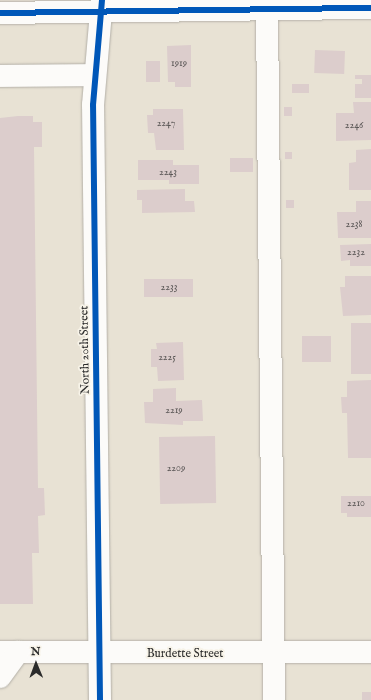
<!DOCTYPE html>
<style>
body{margin:0}
#map{position:relative;width:371px;height:700px;overflow:hidden;background:#e8e2d4;font-family:"IM FELL English",serif}
div>[style]{position:absolute}
.building>*{inset:0;background:#dccdcc;transform-origin:0 0}
.roads{filter:drop-shadow(0 0 1px #b3afa7) drop-shadow(0 0 1px #b3afa7)}
.minor>*{height:22px;margin:-11px;padding:0 11px;transform-origin:11px;border-radius:11px;background:#fcfbf9}
.cycleway>*{height:6px;margin:-3px;padding:0 3px;transform-origin:3px;border-radius:3px;background:#0057b8}
span{translate:-50% -50%;white-space:nowrap;text-align:center;line-height:1.15;-webkit-text-stroke:3.5px #f7f3e8;paint-order:stroke}
.number-label{font-size:10px;color:#575453}
.number-label span{-webkit-text-stroke-width:0}
.street-label{font-size:12px;color:#2b2b2b}
.north{position:absolute;left:16px;top:644px;width:40px;height:40px;-webkit-text-stroke:3px #f7f3e8;paint-order:stroke;rotate:359deg;font-size:11px;font-weight:700;line-height:16px;text-align:center;color:#2b2b2b}
.north::after{content:'';display:block;margin:auto;width:14px;height:18px;background:#2b2b2b;clip-path:polygon(50% 0,100% 100%,50% 72%,0 100%)}
</style>
<div id="map">
<div class="building">
<div style="clip-path:polygon(191px 45px,191px 87px,175px 87px,175px 82px,168px 82px,167px 46px)"></div>
<div style="left:315px;top:50px;width:30px;height:23px;rotate:2deg"></div>
<div style="left:146px;top:61px;width:14px;height:21px"></div>
<div style="clip-path:polygon(355px 75px,371px 75px,371px 98px,355px 98px,355px 84px,362px 84px,362px 79px,355px 79px)"></div>
<div style="left:292px;top:84px;width:17px;height:9px"></div>
<div style="clip-path:polygon(353px 102px,371px 102px,371px 140px,336px 141px,336px 113px,354px 113px)"></div>
<div style="left:284px;top:107px;width:8px;height:9px"></div>
<div style="clip-path:polygon(153px 109px,183px 109px,184px 150px,156px 150px,154px 133px,148px 133px,147px 115px,153px 115px)"></div>
<div style="clip-path:polygon(18px 116px,33px 116px,33px 122px,42px 122px,42px 147px,34px 147px,38px 488px,44px 488px,45px 515px,38px 516px,39px 553px,32px 553px,33px 604px,0 604px,0 118px)"></div>
<div style="clip-path:polygon(371px 149px,371px 190px,349px 190px,349px 163px,356px 162px,356px 150px)"></div>
<div style="left:285px;top:152px;width:7px;height:7px"></div>
<div style="left:230px;top:158px;width:23px;height:14px"></div>
<div style="clip-path:polygon(138px 160px,173px 160px,173px 165px,199px 165px,199px 184px,169px 184px,169px 180px,138px 180px)"></div>
<div style="clip-path:polygon(185px 189px,185px 201px,194px 201px,195px 212px,142px 213px,142px 200px,137px 200px,137px 190px)"></div>
<div style="left:286px;top:200px;width:8px;height:8px"></div>
<div style="clip-path:polygon(356px 201px,371px 201px,371px 238px,338px 238px,337px 212px,356px 212px)"></div>
<div style="clip-path:polygon(371px 244px,371px 266px,350px 266px,350px 260px,341px 261px,340px 245px)"></div>
<div style="clip-path:polygon(345px 276px,371px 276px,371px 315px,343px 316px,340px 287px,345px 287px)"></div>
<div style="left:144px;top:279px;width:49px;height:18px"></div>
<div style="left:351px;top:323px;width:20px;height:51px"></div>
<div style="left:302px;top:336px;width:29px;height:26px"></div>
<div style="clip-path:polygon(183px 342px,184px 380px,158px 381px,157px 367px,151px 367px,151px 349px,157px 349px,156px 343px)"></div>
<div style="clip-path:polygon(371px 380px,371px 458px,348px 458px,347px 413px,342px 413px,341px 397px,347px 397px,347px 381px)"></div>
<div style="clip-path:polygon(176px 388px,176px 401px,202px 400px,203px 421px,183px 421px,183px 425px,145px 423px,144px 402px,153px 402px,153px 389px)"></div>
<div style="left:215px;top:436px;width:67px;height:56px;rotate:89deg"></div>
<div style="clip-path:polygon(341px 496px,371px 496px,371px 517px,347px 517px,347px 513px,341px 513px)"></div>
<div style="left:362px;top:692px;width:9px;height:8px"></div>
</div>
<div class="roads">
<div class="minor">
<div style="left:267px;top:10px;width:690px;rotate:89.42deg"></div>
<div style="left:0;top:13px;width:371px;rotate:-0.8deg"></div>
<div style="left:0;top:76px;width:94px;rotate:-0.6deg"></div>
<div style="left:0;top:652px;width:371px"></div>
<div style="left:0;top:677px;width:31px;rotate:-54deg"></div>
<div style="left:100px;top:700px;width:595px;rotate:-90.67deg"></div>
<div style="left:93px;top:105px;width:105px;rotate:-85.1deg"></div>
</div>
</div>
<div class="cycleway">
<div style="left:0;top:13px;width:371px;rotate:-0.8deg"></div>
<div style="left:100px;top:700px;width:595px;rotate:-90.67deg"></div>
<div style="left:93px;top:105px;width:105px;rotate:-85.1deg"></div>
</div>
<div class="number-label">
<span style="left:179px;top:64px">1919</span>
<span style="left:166px;top:124px">2247</span>
<span style="left:354px;top:126px">2246</span>
<span style="left:168px;top:173px">2243</span>
<span style="left:354px;top:225px">2238</span>
<span style="left:356px;top:253px">2232</span>
<span style="left:169px;top:288px">2233</span>
<span style="left:167px;top:358px">2225</span>
<span style="left:174px;top:411px">2219</span>
<span style="left:176px;top:469px">2209</span>
<span style="left:356px;top:504px">2210</span>
</div>
<div class="street-label">
<span style="left:85px;top:350px;rotate:-91deg">North 20th Street</span>
<span style="left:185px;top:654px">Burdette Street</span>
</div>
<div class="north">N</div>
</div>
